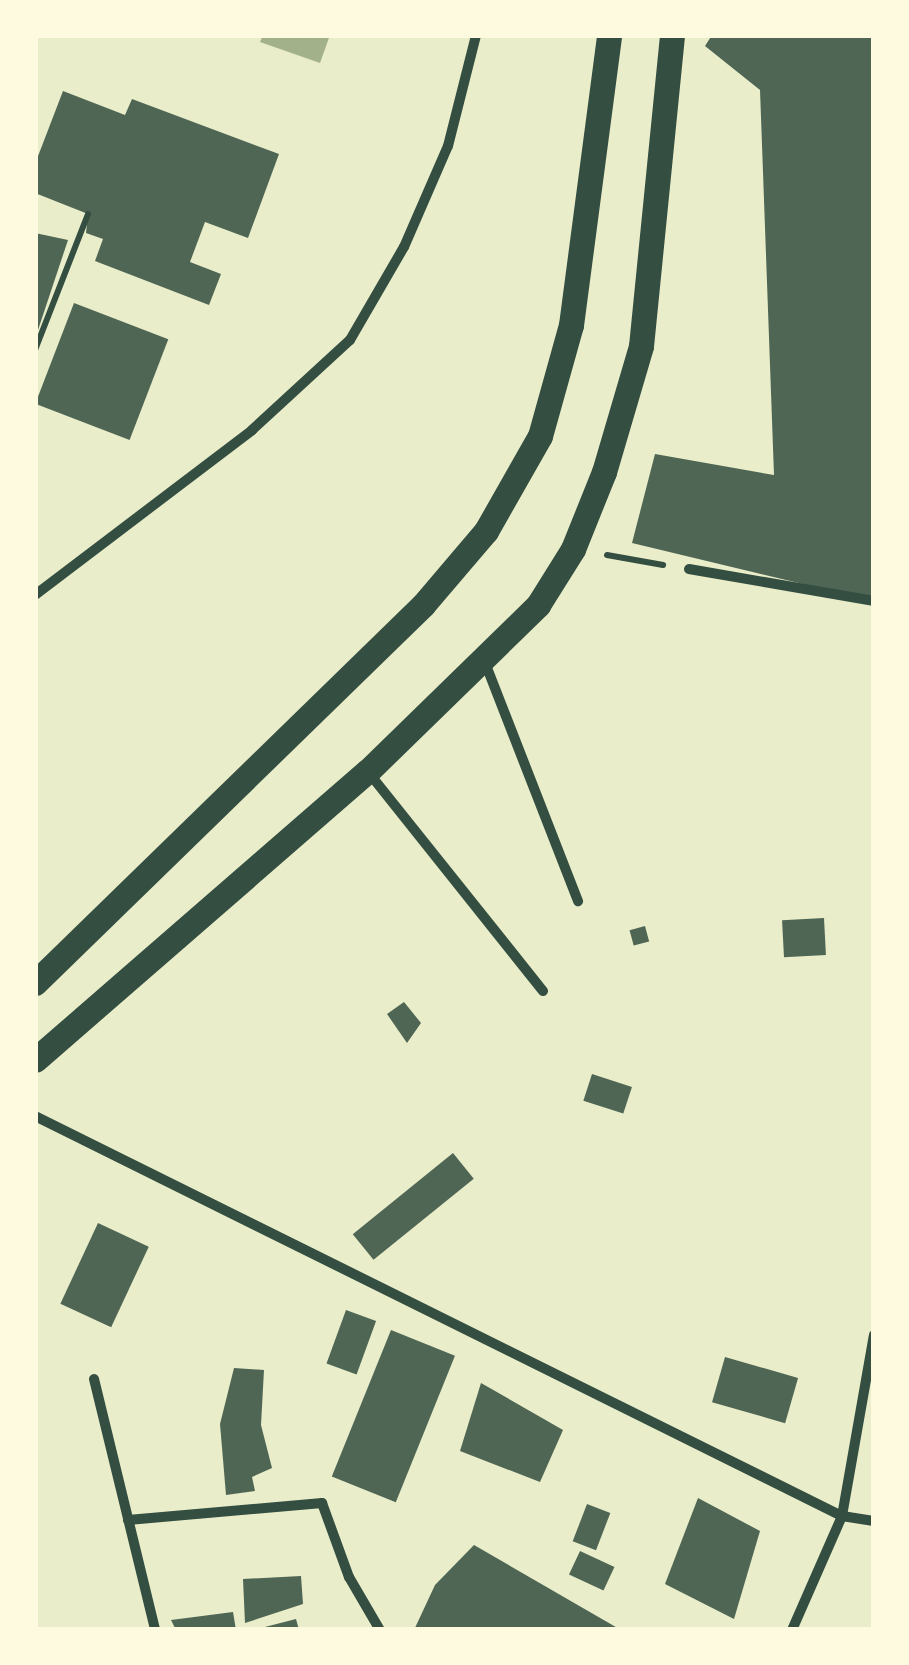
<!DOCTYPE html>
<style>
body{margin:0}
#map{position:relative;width:909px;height:1665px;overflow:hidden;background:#e9edc9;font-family:"Zilla Slab",serif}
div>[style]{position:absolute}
.water>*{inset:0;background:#a3b18a}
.building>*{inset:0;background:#4f6655;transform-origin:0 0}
.path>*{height:6px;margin:-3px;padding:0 3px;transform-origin:3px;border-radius:3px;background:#344e41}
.minor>*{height:10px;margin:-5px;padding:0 5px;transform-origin:5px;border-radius:5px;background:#344e41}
.primary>*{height:25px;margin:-12.5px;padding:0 12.5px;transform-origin:12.5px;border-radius:12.5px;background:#344e41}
span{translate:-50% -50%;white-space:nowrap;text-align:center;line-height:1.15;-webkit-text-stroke:9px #fefae0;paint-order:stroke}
.frame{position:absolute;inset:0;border:38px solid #fefae0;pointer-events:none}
</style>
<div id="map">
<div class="water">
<div style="clip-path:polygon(263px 35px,330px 35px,320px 63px,260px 42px)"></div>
</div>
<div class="building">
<div style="clip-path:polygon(712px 35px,874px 35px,874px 601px,632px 543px,655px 454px,774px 475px,760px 90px,705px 46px)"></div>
<div style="clip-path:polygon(63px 91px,125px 115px,132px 99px,279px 154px,248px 238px,205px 222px,190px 262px,221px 274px,209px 305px,95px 261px,103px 239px,86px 233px,88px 214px,35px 193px,35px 164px)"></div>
<div style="clip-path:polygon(35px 233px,68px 240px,36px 336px,35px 336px)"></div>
<div style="left:74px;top:303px;width:101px;height:108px;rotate:21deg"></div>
<div style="left:824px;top:918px;width:37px;height:42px;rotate:87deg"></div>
<div style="left:645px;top:926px;width:16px;height:16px;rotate:75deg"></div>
<div style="clip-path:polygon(404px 1002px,421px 1023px,407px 1043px,387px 1014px)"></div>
<div style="left:592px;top:1074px;width:42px;height:28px;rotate:18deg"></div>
<div style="left:453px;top:1153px;width:33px;height:129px;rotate:51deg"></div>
<div style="left:98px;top:1223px;width:56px;height:89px;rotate:25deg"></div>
<div style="left:346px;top:1310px;width:32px;height:57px;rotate:20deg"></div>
<div style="left:391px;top:1330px;width:69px;height:158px;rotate:22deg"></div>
<div style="left:725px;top:1357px;width:76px;height:47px;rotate:16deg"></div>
<div style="clip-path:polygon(234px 1368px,264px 1370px,261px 1425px,272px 1468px,252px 1477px,255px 1491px,226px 1495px,220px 1424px)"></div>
<div style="clip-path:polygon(481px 1383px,563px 1430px,540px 1482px,460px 1451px)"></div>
<div style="clip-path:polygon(698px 1498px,760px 1531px,734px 1619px,665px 1584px)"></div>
<div style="left:587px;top:1504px;width:25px;height:40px;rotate:21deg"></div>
<div style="clip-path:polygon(474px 1545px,621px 1630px,414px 1630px,435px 1585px)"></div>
<div style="left:580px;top:1551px;width:38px;height:26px;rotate:25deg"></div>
<div style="clip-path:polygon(301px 1576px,303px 1604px,245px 1623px,243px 1579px)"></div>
<div style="clip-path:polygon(233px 1612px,236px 1630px,176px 1630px,171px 1620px)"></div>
<div style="clip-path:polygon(296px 1619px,299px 1630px,257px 1630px,257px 1629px)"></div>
</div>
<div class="path">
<div style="left:35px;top:350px;width:146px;rotate:-68.7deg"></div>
<div style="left:607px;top:555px;width:57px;rotate:10.1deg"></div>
</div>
<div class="minor">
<div style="left:689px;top:569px;width:188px;rotate:9.8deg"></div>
<div style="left:35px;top:595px;width:273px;rotate:-37.2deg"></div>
<div style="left:252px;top:430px;width:133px;rotate:-42.6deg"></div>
<div style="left:350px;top:340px;width:108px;rotate:-59.9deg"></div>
<div style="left:404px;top:247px;width:110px;rotate:-66.5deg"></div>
<div style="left:448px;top:146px;width:114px;rotate:-75.8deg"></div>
<div style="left:484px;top:660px;width:259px;rotate:68.7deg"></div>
<div style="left:369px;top:773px;width:279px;rotate:51.4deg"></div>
<div style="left:35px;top:1116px;width:901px;rotate:26.37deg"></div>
<div style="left:842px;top:1516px;width:32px;rotate:9deg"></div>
<div style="left:94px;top:1379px;width:258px;rotate:76.3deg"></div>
<div style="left:128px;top:1520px;width:195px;rotate:-5deg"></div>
<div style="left:322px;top:1503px;width:79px;rotate:70deg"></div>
<div style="left:349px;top:1577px;width:61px;rotate:59.7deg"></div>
<div style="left:792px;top:1630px;width:124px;rotate:-66.3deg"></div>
<div style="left:842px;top:1516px;width:184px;rotate:-80deg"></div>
</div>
<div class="primary">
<div style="left:35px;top:983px;width:542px;rotate:-44.25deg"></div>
<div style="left:423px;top:605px;width:97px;rotate:-49.6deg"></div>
<div style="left:486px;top:531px;width:109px;rotate:-60.4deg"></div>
<div style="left:540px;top:436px;width:115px;rotate:-74.4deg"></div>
<div style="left:571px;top:325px;width:292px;rotate:-82.5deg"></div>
<div style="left:35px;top:1060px;width:441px;rotate:-41deg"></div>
<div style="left:368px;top:771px;width:238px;rotate:-44.3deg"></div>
<div style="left:538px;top:605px;width:66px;rotate:-58deg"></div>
<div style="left:573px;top:549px;width:83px;rotate:-68.1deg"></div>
<div style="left:604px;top:472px;width:131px;rotate:-73.6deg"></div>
<div style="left:641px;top:346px;width:313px;rotate:-84.3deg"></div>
</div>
<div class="frame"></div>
</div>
